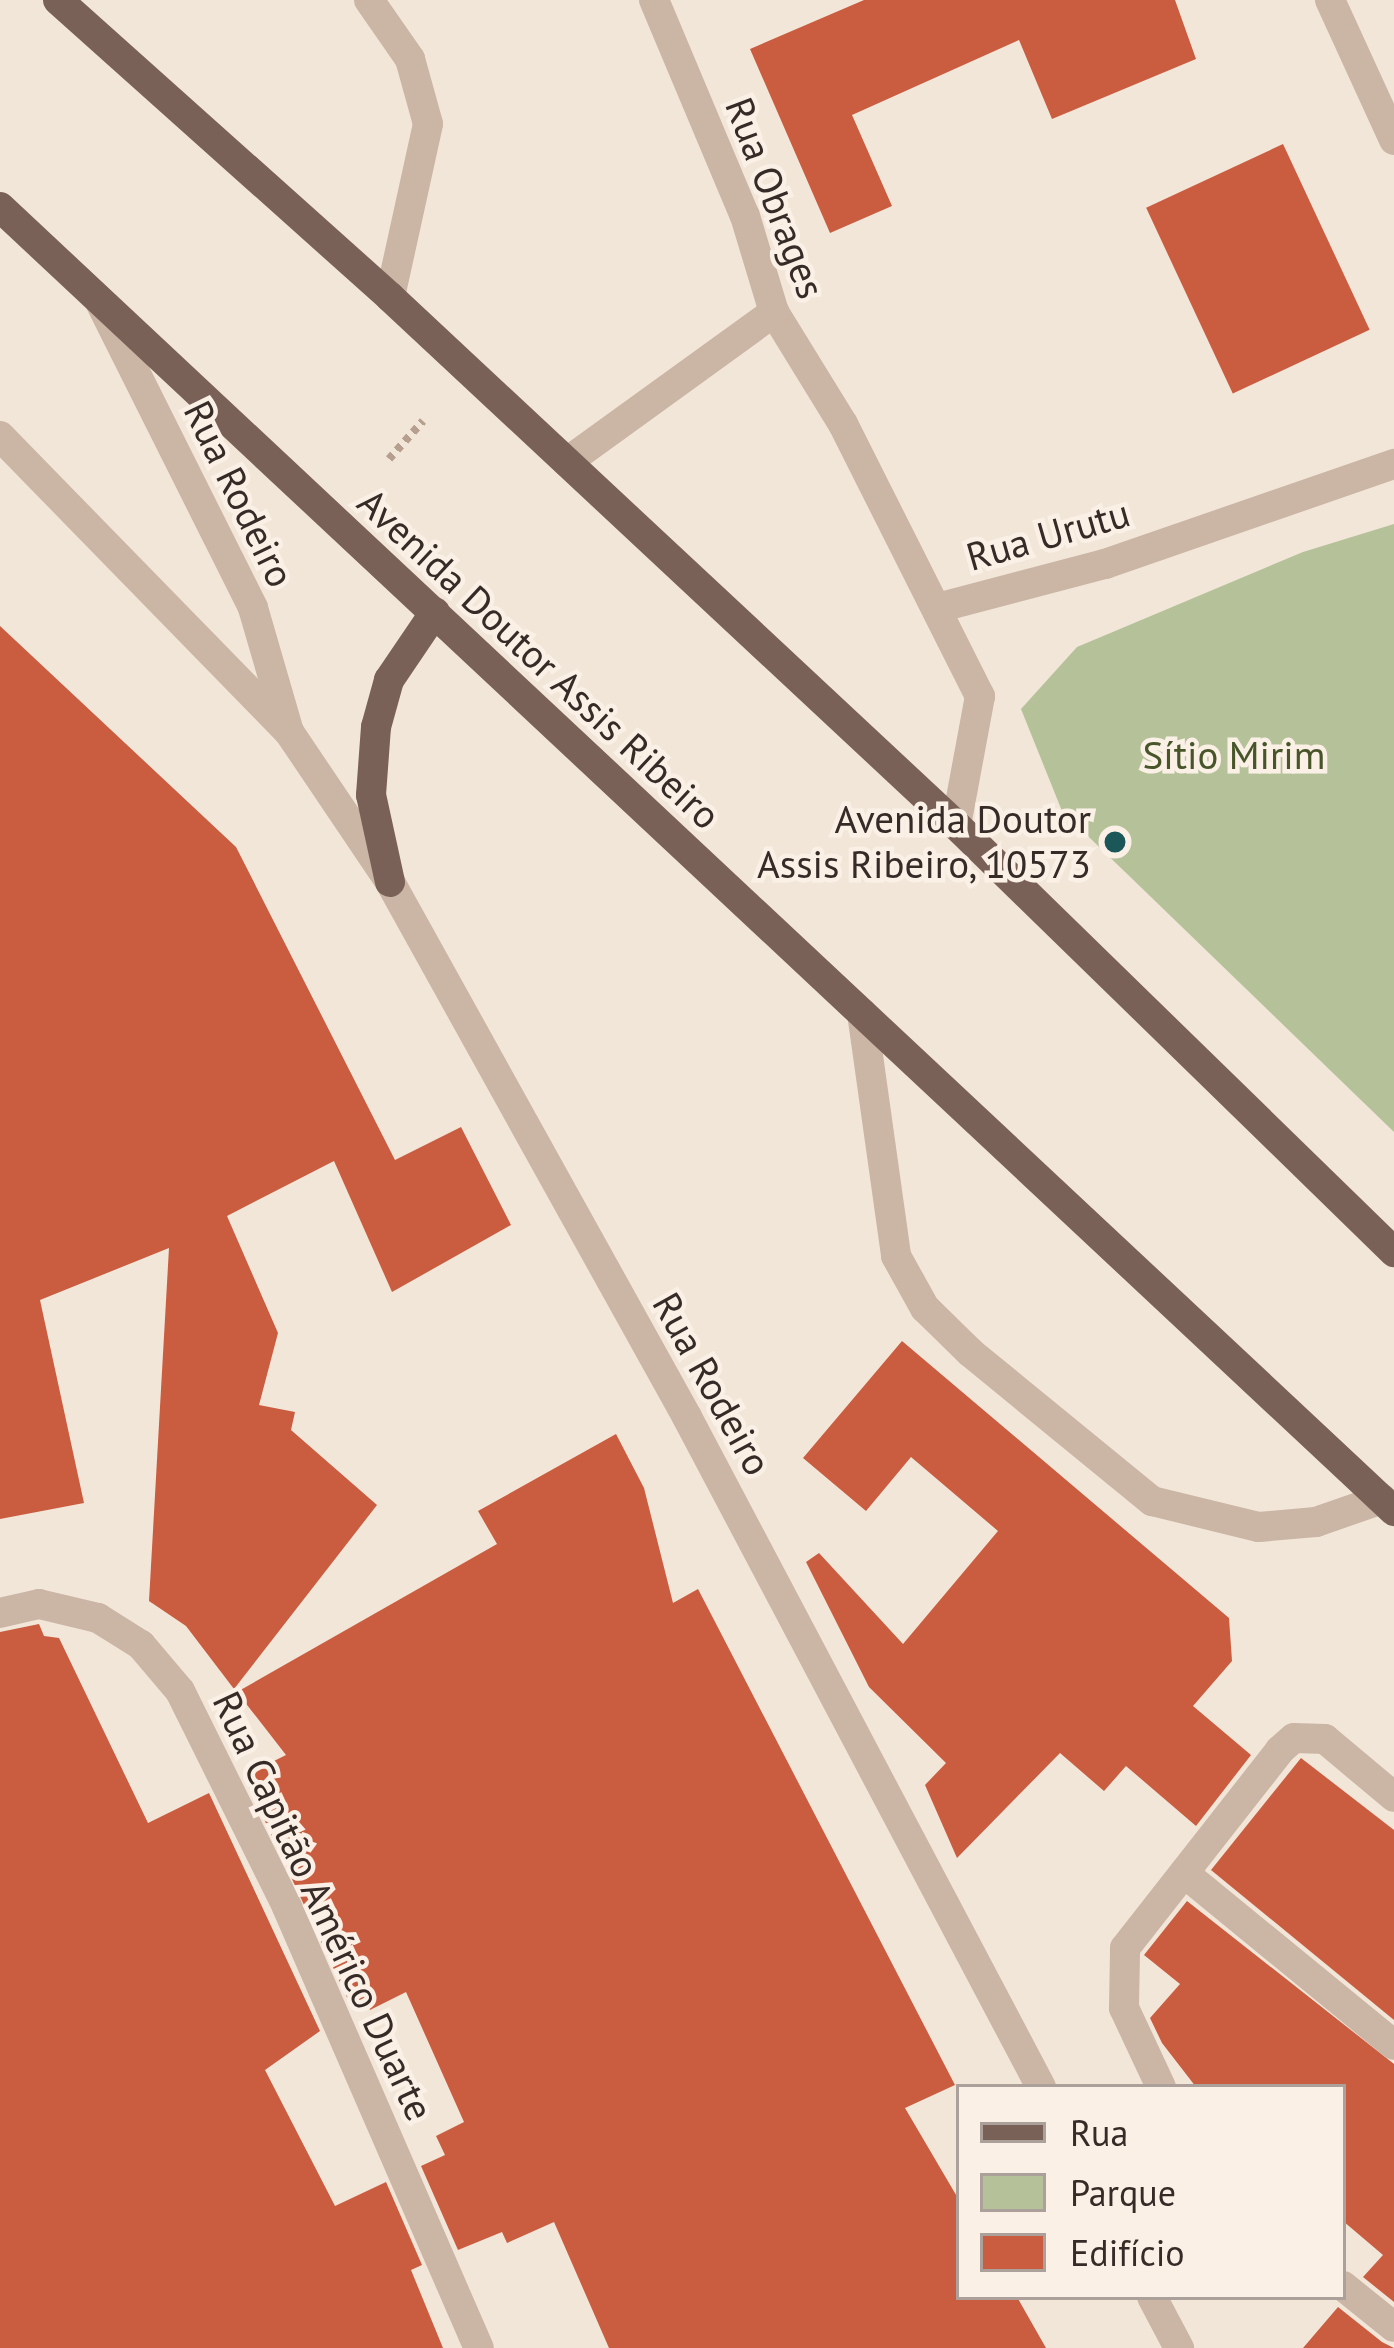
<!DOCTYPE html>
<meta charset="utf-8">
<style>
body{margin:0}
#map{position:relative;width:1394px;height:2348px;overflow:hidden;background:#f2e6d9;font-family:"PT Sans",sans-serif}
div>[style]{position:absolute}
.green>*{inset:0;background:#b5c299}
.building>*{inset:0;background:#ca5c40;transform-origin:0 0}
.path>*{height:8px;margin-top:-4px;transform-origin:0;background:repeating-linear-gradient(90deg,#b69f8f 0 6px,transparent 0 12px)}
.service>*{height:30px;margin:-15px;padding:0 15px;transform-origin:15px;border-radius:15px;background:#cbb5a5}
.minor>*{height:30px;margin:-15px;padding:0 15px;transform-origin:15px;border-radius:15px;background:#cbb5a5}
.tertiary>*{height:30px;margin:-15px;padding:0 15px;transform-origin:15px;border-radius:15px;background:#cbb5a5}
.primary>*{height:30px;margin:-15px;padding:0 15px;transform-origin:15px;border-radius:15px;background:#796157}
.dots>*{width:33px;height:33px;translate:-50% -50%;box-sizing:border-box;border:6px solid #faf0e6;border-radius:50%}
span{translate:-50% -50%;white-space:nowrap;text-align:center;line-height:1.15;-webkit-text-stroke:9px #faf0e6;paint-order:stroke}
.street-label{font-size:39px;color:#362b27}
.park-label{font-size:39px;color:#475529}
.poi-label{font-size:39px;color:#362b27}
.right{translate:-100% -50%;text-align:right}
.legend{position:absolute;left:956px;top:2084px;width:390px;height:216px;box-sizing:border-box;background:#faf0e6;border:3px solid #aca19a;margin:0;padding:15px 21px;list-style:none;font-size:36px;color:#362b27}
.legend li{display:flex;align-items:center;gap:24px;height:60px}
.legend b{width:60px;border:3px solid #aca19a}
</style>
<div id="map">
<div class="green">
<div style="clip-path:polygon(1394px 524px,1394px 1132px,1062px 811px,1021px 709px,1077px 647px,1303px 552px)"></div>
</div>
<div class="building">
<div style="clip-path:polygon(864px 0,1175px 0,1196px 59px,1052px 119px,1019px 40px,852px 115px,892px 206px,830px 233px,750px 49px)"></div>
<div style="left:1283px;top:144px;width:205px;height:151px;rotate:65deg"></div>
<div style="clip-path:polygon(0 626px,236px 847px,395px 1160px,461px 1127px,511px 1225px,392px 1292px,334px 1161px,227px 1216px,278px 1333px,259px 1405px,295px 1412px,291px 1430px,377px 1505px,234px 1689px,186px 1626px,149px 1601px,169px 1248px,40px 1300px,84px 1503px,0 1519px)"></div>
<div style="clip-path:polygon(902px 1341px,1229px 1618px,1232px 1661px,1193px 1706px,1251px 1755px,1196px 1826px,1126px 1766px,1104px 1791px,1060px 1753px,957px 1858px,925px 1785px,946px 1763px,869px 1687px,806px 1562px,819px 1553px,903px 1644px,998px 1531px,911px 1457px,866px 1511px,803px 1458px)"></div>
<div style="clip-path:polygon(616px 1434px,644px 1488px,673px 1603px,698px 1589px,955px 2085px,905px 2108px,959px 2200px,959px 2297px,1017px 2297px,1046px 2348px,609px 2348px,554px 2222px,507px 2243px,502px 2232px,458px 2250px,421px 2166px,445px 2155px,436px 2136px,464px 2122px,406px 1992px,370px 2010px,365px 1999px,352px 2008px,244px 1776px,286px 1755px,237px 1692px,497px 1544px,478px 1511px)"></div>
<div style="clip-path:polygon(39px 1624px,44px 1636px,59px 1638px,148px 1823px,209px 1793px,320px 2031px,265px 2070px,335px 2206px,386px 2182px,422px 2265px,411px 2270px,443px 2348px,0 2348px,0 1632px)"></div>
<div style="clip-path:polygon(1301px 1758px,1394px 1830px,1394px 2020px,1211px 1870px)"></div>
<div style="clip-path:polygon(1187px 1901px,1394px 2064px,1394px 2302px,1363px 2277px,1383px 2255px,1343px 2221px,1343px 2087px,1196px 2087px,1162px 2043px,1150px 2018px,1180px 1984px,1144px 1955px)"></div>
<div style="clip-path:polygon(1338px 2307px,1382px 2342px,1394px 2348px,1303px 2348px)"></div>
</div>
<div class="path">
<div style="left:389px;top:459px;width:51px;rotate:-48.2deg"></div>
</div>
<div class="service">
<div style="left:369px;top:0;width:72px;rotate:55.2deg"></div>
<div style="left:410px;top:59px;width:67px;rotate:74.5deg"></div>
<div style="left:428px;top:124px;width:177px;rotate:102.4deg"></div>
<div style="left:862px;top:1013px;width:245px;rotate:82deg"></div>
<div style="left:896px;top:1256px;width:60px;rotate:60.9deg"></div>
<div style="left:925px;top:1308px;width:64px;rotate:44.4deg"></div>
<div style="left:971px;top:1353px;width:234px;rotate:39.3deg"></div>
<div style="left:1152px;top:1501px;width:110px;rotate:13.7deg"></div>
<div style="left:1259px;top:1527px;width:57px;rotate:-5deg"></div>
<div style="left:1316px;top:1522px;width:70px;rotate:-19.2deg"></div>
<div style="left:1184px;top:1873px;width:271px;rotate:39.3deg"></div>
<div style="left:1161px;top:2087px;width:87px;rotate:-115.1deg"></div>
<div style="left:1124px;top:2008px;width:60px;rotate:-89deg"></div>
<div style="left:1125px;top:1948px;width:251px;rotate:-51.9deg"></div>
<div style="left:1280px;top:1750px;width:18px;rotate:-41deg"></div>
<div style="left:1294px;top:1738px;width:31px;rotate:2deg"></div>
<div style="left:1325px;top:1739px;width:90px;rotate:40deg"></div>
<div style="left:1343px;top:2286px;width:65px;rotate:38.8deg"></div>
</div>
<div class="minor">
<div style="left:654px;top:0;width:234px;rotate:67.2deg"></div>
<div style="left:745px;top:216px;width:100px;rotate:73.2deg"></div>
<div style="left:774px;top:312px;width:132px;rotate:58.4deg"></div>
<div style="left:843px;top:424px;width:305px;rotate:63.3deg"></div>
<div style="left:980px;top:696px;width:131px;rotate:100.5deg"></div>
<div style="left:1330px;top:0;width:154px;rotate:65.4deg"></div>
<div style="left:0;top:436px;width:414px;rotate:45.7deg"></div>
<div style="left:567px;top:462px;width:256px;rotate:-35.9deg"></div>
<div style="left:941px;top:607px;width:170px;rotate:-14.7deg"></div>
<div style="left:1105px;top:564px;width:306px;rotate:-19.1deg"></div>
<div style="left:0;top:1613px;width:40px;rotate:-13deg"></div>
<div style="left:39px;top:1604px;width:61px;rotate:13.3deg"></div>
<div style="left:98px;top:1618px;width:51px;rotate:32.1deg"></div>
<div style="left:141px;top:1645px;width:60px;rotate:49.7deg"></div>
<div style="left:180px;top:1691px;width:241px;rotate:63.6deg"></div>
<div style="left:287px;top:1907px;width:481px;rotate:66.5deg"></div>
</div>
<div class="tertiary">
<div style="left:100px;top:302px;width:342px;rotate:63.4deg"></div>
<div style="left:253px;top:608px;width:129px;rotate:73.8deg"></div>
<div style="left:289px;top:732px;width:181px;rotate:56deg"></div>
<div style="left:390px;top:882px;width:612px;rotate:60.96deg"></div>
<div style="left:687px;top:1417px;width:758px;rotate:62.15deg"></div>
<div style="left:1152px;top:2297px;width:58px;rotate:62.1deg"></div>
</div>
<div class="primary">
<div style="left:58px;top:0;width:445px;rotate:41.8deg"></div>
<div style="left:390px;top:297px;width:774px;rotate:43.01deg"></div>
<div style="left:956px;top:825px;width:612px;rotate:44.27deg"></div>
<div style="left:0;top:207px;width:1909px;rotate:43.09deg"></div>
<div style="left:390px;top:882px;width:89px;rotate:-102.3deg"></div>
<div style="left:371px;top:795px;width:68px;rotate:-85.8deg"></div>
<div style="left:376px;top:727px;width:49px;rotate:-74.5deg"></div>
<div style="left:389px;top:680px;width:82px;rotate:-55.9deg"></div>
</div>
<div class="dots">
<div style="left:1115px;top:842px;background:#1b5759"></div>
</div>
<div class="street-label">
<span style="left:775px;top:198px;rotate:69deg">Rua Obrages</span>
<span style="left:239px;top:494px;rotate:64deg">Rua Rodeiro</span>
<span style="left:1048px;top:535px;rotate:-16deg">Rua Urutu</span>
<span style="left:539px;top:659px;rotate:43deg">Avenida Doutor Assis Ribeiro</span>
<span style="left:712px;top:1384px;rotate:61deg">Rua Rodeiro</span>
<span style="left:323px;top:1906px;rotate:65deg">Rua Capitão Américo Duarte</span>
</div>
<div class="park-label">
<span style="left:1234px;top:755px">Sítio Mirim</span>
</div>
<div class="poi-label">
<span class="right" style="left:1091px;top:842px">Avenida Doutor<br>Assis Ribeiro, 10573</span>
</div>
<ul class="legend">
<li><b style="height:15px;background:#796157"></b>Rua</li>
<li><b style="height:33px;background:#b5c299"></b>Parque</li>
<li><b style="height:33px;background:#ca5c40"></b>Edifício</li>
</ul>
</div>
